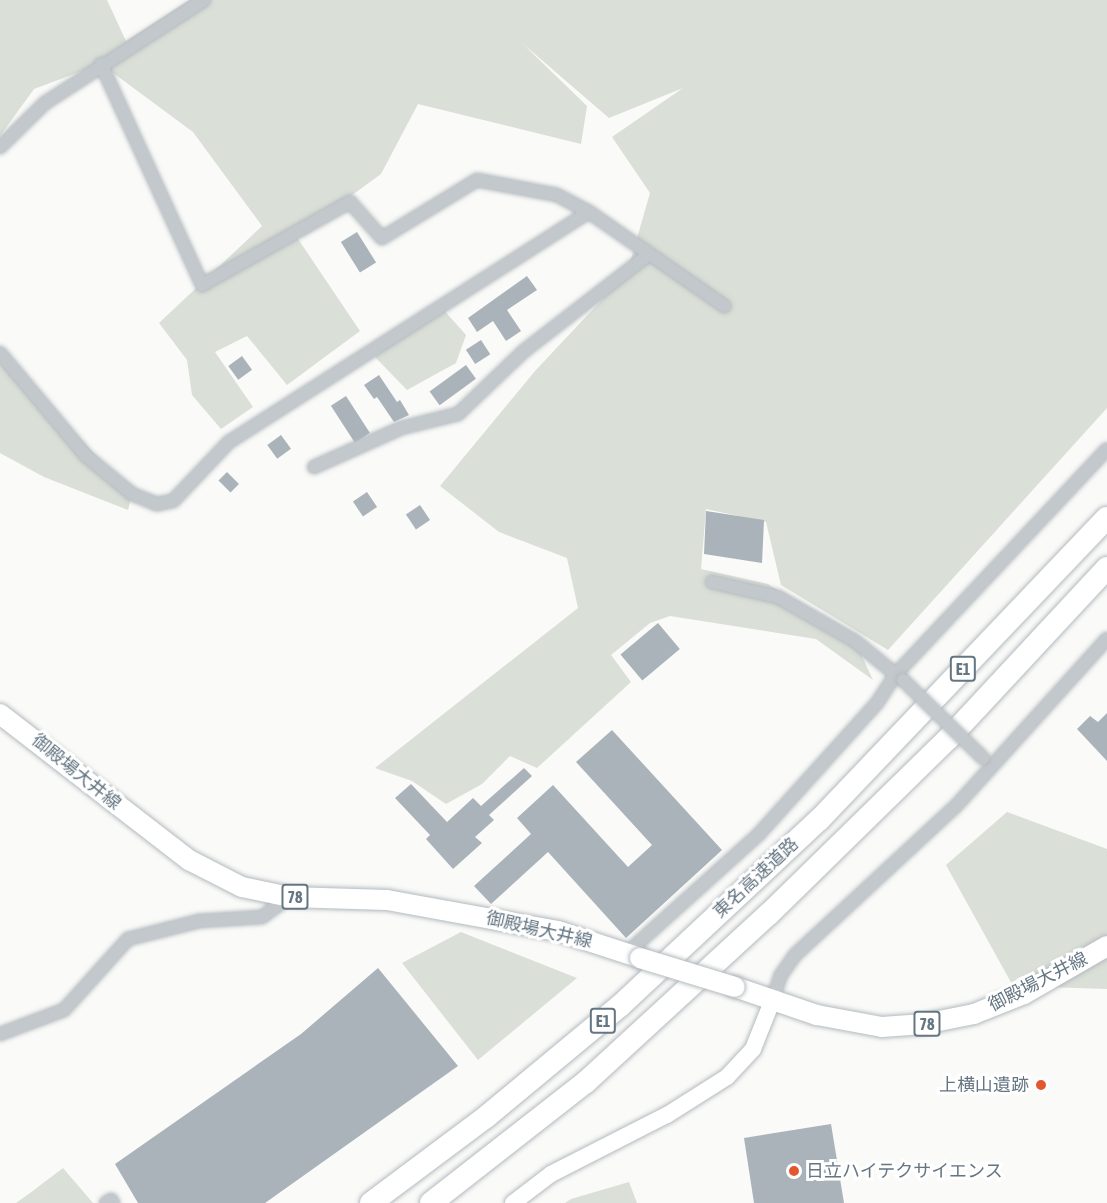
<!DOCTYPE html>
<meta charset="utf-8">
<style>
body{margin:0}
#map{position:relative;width:1107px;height:1203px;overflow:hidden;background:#fafaf8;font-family:"Asap Condensed","Noto Sans JP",sans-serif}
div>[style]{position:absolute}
.green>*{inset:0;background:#dadfd7}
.building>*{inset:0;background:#aab3b9;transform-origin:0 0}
.roads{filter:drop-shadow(0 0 2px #b3babf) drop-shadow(0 0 2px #b3babf)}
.street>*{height:12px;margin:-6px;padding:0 6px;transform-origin:6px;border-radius:6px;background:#c3c8cc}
.secondary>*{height:16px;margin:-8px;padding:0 8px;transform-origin:8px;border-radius:8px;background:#fff}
.primary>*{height:20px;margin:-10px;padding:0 10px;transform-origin:10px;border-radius:10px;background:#fff}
.highway>*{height:22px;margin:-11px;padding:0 11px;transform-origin:11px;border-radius:11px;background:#fff}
.bridges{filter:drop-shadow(0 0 2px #b5babe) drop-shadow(0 0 2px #b5babe)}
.street-bridge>*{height:12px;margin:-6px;padding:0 6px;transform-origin:6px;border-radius:6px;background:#c3c8cc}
.primary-bridge>*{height:20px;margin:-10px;padding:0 10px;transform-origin:10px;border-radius:10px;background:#fff}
.dots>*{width:16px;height:16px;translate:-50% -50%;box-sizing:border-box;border:3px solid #fff;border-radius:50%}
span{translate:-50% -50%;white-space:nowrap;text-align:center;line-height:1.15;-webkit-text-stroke:6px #fff;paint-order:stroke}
.shield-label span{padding:2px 4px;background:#fff;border:2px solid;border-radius:4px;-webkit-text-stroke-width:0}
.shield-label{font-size:16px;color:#657683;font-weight:700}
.street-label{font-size:18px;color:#657683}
.poi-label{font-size:18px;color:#657683}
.right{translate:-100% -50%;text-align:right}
.left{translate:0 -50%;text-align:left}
</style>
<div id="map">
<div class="green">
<div style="clip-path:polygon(0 0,107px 0,126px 41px,189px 0,1107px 0,1107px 408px,888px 650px,781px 585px,766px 522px,706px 509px,701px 569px,768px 584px,855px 641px,873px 680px,816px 639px,670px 616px,650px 623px,611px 655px,631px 682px,537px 768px,510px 756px,482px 784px,446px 804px,412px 781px,375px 768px,578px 608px,567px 558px,499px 532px,440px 486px,535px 371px,627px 273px,650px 193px,612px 137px,683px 88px,609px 118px,522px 43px,587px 106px,581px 144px,418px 104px,381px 174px,296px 236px,360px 331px,287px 385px,247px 336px,215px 352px,253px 407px,221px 429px,192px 395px,187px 360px,159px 323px,262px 226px,193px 132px,101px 64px,34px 89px,0 136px)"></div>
<div style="clip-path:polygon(442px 308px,466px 335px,456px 363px,407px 390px,375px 357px,426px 316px)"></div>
<div style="clip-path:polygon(0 353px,132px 494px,128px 510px,44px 477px,0 453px)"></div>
<div style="clip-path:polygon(1007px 812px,1107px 849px,1107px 989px,1013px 986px,946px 865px)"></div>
<div style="clip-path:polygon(461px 932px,577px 978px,478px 1060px,402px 963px)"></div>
<div style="clip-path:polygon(63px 1168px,93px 1203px,16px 1203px,30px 1193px)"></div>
<div style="clip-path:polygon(629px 1182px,637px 1203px,565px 1203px,571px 1199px)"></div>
</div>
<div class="building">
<div style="left:357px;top:232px;width:36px;height:19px;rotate:58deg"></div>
<div style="clip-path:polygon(527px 276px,537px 290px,507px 310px,521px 331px,506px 341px,493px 321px,477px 332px,468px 318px)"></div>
<div style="left:481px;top:340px;width:17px;height:18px;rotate:57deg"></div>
<div style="left:242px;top:356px;width:17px;height:17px;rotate:54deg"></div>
<div style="left:466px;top:365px;width:17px;height:45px;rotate:54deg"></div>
<div style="clip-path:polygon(379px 375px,397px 402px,400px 400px,409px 415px,394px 422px,377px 397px,374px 399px,364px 385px)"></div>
<div style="left:346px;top:396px;width:44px;height:18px;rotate:57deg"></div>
<div style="left:281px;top:435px;width:17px;height:17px;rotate:54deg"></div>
<div style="left:227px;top:472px;width:17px;height:12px;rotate:45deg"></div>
<div style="left:367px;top:492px;width:18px;height:17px;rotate:56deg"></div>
<div style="left:420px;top:505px;width:18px;height:17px;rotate:56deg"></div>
<div style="clip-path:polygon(706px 511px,764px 520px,762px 563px,704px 554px)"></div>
<div style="left:658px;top:623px;width:34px;height:49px;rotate:50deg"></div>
<div style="clip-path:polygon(1107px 713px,1107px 761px,1077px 729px,1090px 716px,1098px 722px)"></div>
<div style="clip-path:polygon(612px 730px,722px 850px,626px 938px,548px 852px,491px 904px,474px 886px,531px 834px,517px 818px,553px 785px,628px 867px,652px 845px,576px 762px)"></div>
<div style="clip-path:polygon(524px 768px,532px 776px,489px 815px,494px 820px,475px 837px,482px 843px,453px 869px,426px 839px,430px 835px,395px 798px,411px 784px,447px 822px,473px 798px,481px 806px)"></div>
<div style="clip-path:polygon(378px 968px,458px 1066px,265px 1203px,138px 1203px,115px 1164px,301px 1034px)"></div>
<div style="clip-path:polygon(831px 1124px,844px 1203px,754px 1203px,744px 1138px)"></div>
</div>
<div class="roads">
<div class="street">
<div style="left:101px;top:64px;width:243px;rotate:65.4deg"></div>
<div style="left:202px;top:285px;width:170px;rotate:-29.3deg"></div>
<div style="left:350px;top:202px;width:48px;rotate:48.4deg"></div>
<div style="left:382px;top:238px;width:111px;rotate:-31.4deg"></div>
<div style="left:477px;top:180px;width:81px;rotate:10.6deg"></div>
<div style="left:557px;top:195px;width:36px;rotate:28deg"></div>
<div style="left:0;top:147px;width:63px;rotate:-44.4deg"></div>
<div style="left:45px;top:103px;width:189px;rotate:-32.9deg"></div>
<div style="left:0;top:353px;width:134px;rotate:50.1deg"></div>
<div style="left:86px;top:456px;width:60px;rotate:39.6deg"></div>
<div style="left:132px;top:494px;width:27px;rotate:22deg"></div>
<div style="left:157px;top:504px;width:16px;rotate:-11deg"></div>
<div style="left:173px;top:501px;width:81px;rotate:-46.5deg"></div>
<div style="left:229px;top:442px;width:427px;rotate:-32.6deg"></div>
<div style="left:589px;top:212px;width:165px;rotate:34.8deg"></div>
<div style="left:314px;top:467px;width:95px;rotate:-24.1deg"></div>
<div style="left:401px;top:428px;width:59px;rotate:-13.8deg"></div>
<div style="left:458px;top:414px;width:91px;rotate:-43.7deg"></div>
<div style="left:524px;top:351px;width:158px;rotate:-37.8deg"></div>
<div style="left:712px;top:582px;width:68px;rotate:12.8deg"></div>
<div style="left:778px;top:597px;width:89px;rotate:29.7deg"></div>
<div style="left:855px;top:641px;width:58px;rotate:39.4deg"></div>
<div style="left:627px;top:953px;width:178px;rotate:-42deg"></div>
<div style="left:759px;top:834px;width:176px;rotate:-48deg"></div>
<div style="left:877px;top:703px;width:35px;rotate:-57deg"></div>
<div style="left:896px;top:674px;width:308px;rotate:-46.8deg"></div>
<div style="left:773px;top:999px;width:25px;rotate:-72deg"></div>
<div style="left:781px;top:975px;width:24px;rotate:-55deg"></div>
<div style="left:795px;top:955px;width:219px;rotate:-42.8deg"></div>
<div style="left:956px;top:806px;width:225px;rotate:-47.9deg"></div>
<div style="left:0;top:1034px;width:68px;rotate:-20.6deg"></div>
<div style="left:64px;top:1010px;width:96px;rotate:-48deg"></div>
<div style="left:128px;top:939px;width:73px;rotate:-14.2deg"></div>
<div style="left:199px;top:921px;width:63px;rotate:-3.6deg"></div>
<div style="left:262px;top:917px;width:34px;rotate:-36deg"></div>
<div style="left:106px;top:1203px;width:6px;rotate:-31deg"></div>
<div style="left:111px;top:1200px;width:4px;rotate:56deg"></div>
</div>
<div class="secondary">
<div style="left:513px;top:1203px;width:48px;rotate:-37.3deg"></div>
<div style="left:551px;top:1174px;width:130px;rotate:-27deg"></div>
<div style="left:667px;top:1115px;width:71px;rotate:-32.3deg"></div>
<div style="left:727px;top:1077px;width:38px;rotate:-47deg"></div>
<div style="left:753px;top:1049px;width:54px;rotate:-68.2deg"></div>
</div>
<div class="primary">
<div style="left:0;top:714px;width:239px;rotate:37.7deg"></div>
<div style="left:189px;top:860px;width:59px;rotate:27deg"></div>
<div style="left:242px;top:887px;width:49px;rotate:11.8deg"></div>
<div style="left:290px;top:897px;width:97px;rotate:1.8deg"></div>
<div style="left:387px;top:900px;width:174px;rotate:10.3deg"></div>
<div style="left:558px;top:931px;width:86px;rotate:18.2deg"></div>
<div style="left:735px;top:987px;width:87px;rotate:18.9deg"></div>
<div style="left:817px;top:1015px;width:66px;rotate:10.5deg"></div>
<div style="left:882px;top:1027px;width:42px;rotate:-4.1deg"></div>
<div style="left:924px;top:1024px;width:51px;rotate:-11.3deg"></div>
<div style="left:974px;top:1014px;width:54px;rotate:-21.8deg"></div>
<div style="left:1024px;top:994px;width:96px;rotate:-30deg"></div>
</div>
<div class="highway">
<div style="left:371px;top:1203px;width:144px;rotate:-36.8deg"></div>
<div style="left:486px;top:1117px;width:175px;rotate:-39.7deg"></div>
<div style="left:621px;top:1005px;width:271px;rotate:-43.1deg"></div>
<div style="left:819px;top:820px;width:417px;rotate:-46.4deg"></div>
<div style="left:431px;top:1203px;width:197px;rotate:-38deg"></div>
<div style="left:586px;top:1082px;width:248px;rotate:-42.6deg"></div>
<div style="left:769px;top:914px;width:252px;rotate:-44.4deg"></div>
<div style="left:949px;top:738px;width:232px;rotate:-47.1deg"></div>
</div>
</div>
<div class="bridges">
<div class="street-bridge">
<div style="left:903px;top:680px;width:112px;rotate:44.3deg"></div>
</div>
<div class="primary-bridge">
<div style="left:640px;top:958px;width:99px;rotate:17deg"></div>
</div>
</div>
<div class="dots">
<div style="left:1041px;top:1085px;background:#e4572e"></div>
<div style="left:794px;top:1171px;background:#e4572e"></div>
</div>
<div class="shield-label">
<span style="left:963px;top:669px">E1</span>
<span style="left:295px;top:897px">78</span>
<span style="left:603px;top:1021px">E1</span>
<span style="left:927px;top:1024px">78</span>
</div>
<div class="street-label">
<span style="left:76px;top:772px;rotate:39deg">御殿場大井線</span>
<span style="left:756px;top:878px;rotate:-43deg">東名高速道路</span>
<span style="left:539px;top:930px;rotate:13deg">御殿場大井線</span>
<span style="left:1038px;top:982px;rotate:-27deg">御殿場大井線</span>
</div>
<div class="poi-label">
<span class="right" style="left:1029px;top:1085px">上横山遺跡</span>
<span class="left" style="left:806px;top:1171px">日立ハイテクサイエンス</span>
</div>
</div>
